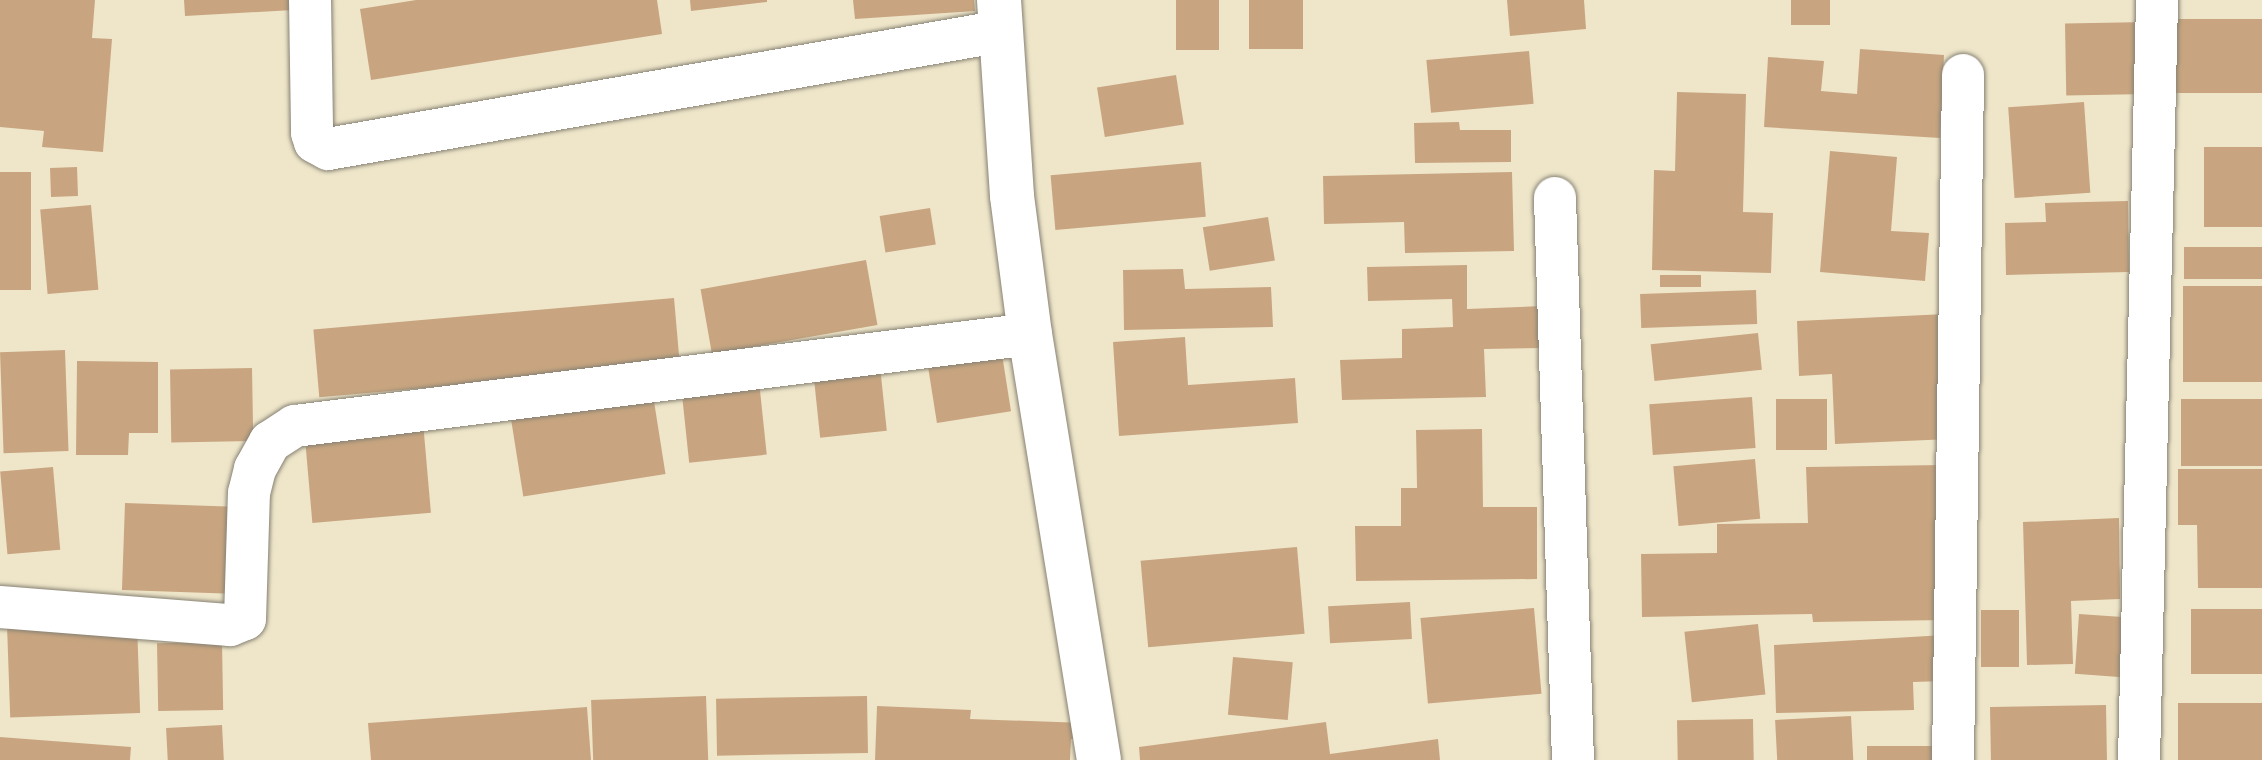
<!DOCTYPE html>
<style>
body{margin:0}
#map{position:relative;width:2262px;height:760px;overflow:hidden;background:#efe6ca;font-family:"IM FELL Great Primer",serif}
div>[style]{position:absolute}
.building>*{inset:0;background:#c8a580;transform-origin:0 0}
.roads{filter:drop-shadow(0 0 2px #868173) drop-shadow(0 0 2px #868173)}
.street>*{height:42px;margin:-21px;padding:0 21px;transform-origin:21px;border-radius:21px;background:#fff}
.secondary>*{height:44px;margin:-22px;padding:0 22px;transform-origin:22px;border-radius:22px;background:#fff}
span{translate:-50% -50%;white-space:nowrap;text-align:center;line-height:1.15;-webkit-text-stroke:6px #fff;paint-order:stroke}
</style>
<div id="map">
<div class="building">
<div style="clip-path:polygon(0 0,95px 0,92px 38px,112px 39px,103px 152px,42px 147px,44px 131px,0 127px)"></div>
<div style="clip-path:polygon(184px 0,292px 0,293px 10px,185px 16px)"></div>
<div style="clip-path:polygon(416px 0,657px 0,662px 34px,371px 80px,360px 9px)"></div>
<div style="clip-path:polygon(690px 0,767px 0,767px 2px,691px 11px)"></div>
<div style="clip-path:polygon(853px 0,974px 0,975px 11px,855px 19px)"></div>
<div style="left:1176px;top:0;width:43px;height:50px"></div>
<div style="left:1249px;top:0;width:54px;height:49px"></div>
<div style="clip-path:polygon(1507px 0,1584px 0,1586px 29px,1510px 36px)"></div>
<div style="left:1791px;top:0;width:39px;height:25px"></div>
<div style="left:2262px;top:19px;width:74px;height:93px;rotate:90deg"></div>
<div style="left:2147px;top:22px;width:72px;height:82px;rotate:89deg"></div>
<div style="clip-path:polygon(1860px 49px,1944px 55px,1940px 138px,1764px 127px,1768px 57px,1824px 61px,1821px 91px,1857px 94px)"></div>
<div style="left:1529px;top:51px;width:53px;height:103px;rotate:85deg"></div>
<div style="left:1176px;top:75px;width:50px;height:80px;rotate:81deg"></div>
<div style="clip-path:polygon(1677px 92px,1746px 94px,1743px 212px,1773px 213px,1771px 273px,1652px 270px,1654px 170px,1675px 171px)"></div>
<div style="left:2084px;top:102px;width:91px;height:76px;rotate:86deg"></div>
<div style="clip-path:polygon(1459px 122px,1460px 130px,1511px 130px,1511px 162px,1415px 163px,1414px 123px)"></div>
<div style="left:2262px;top:147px;width:80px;height:58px;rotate:90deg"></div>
<div style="clip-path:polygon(1830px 151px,1897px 157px,1891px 231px,1929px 233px,1925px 281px,1820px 272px)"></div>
<div style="left:1201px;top:162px;width:55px;height:151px;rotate:85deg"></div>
<div style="left:77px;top:167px;width:29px;height:27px;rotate:88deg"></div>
<div style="left:0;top:172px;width:31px;height:118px"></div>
<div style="clip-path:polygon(1512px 172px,1514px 251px,1405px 253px,1404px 222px,1324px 224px,1323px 176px)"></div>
<div style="clip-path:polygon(2128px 201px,2129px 272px,2006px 275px,2005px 223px,2046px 222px,2045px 203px)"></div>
<div style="left:91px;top:205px;width:85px;height:51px;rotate:85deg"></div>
<div style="left:930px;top:208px;width:37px;height:51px;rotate:81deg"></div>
<div style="left:1268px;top:217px;width:44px;height:66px;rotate:81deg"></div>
<div style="left:2262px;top:247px;width:32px;height:78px;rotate:90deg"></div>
<div style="left:866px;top:260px;width:66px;height:168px;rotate:80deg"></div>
<div style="clip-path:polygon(1467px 265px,1467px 309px,1543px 306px,1544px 348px,1484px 349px,1486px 397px,1342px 400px,1340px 360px,1402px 358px,1402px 329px,1453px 327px,1452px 299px,1368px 301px,1367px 267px)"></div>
<div style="clip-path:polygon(1183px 269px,1185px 289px,1271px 287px,1273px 327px,1124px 330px,1123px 270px)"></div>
<div style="left:1701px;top:275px;width:12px;height:41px;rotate:90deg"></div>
<div style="left:2262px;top:286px;width:96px;height:79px;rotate:90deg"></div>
<div style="left:1756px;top:290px;width:34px;height:116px;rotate:88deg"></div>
<div style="left:674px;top:298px;width:68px;height:362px;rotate:85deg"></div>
<div style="clip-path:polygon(1946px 314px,1951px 439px,1835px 444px,1832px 374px,1799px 376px,1797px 321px)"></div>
<div style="left:1758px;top:333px;width:37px;height:108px;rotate:84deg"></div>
<div style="clip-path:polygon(1185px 337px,1188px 385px,1295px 378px,1298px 423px,1119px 436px,1113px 342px)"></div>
<div style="left:1001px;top:348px;width:64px;height:75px;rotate:81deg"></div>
<div style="left:65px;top:350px;width:101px;height:65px;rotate:88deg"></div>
<div style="clip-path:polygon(77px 361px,158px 362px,158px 433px,129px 433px,128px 455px,76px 455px)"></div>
<div style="left:880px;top:366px;width:65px;height:67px;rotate:84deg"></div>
<div style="left:252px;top:368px;width:73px;height:82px;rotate:89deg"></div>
<div style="left:759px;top:381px;width:74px;height:78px;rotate:84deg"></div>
<div style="left:653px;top:395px;width:80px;height:144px;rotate:81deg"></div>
<div style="left:1752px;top:397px;width:51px;height:103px;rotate:86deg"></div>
<div style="left:1776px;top:399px;width:51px;height:51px"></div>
<div style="left:2262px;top:399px;width:67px;height:81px;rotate:90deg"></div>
<div style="left:423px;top:422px;width:91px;height:119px;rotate:85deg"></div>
<div style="clip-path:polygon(1482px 429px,1483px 507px,1537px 507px,1537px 579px,1356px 581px,1355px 526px,1401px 526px,1401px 488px,1417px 488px,1416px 430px)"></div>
<div style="left:1755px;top:459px;width:60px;height:82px;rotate:85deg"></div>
<div style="clip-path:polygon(1942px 465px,1945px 620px,1813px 622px,1812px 614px,1642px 617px,1641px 554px,1717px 553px,1717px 524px,1808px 523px,1806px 467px)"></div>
<div style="left:53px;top:467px;width:83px;height:53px;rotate:85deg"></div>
<div style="clip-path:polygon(2178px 469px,2262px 469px,2262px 588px,2198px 588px,2197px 525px,2178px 525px)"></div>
<div style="left:125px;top:503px;width:109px;height:87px;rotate:2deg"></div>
<div style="clip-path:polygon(2119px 518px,2120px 599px,2071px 601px,2073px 664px,2027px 665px,2023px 522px)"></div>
<div style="left:1297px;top:547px;width:87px;height:157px;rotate:85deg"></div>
<div style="left:1410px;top:602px;width:37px;height:82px;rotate:87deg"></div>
<div style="left:1534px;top:608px;width:86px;height:114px;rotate:85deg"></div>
<div style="left:2191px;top:609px;width:71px;height:65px"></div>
<div style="left:1981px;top:610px;width:38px;height:57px"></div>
<div style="left:2079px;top:614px;width:58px;height:60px;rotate:4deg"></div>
<div style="left:137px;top:623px;width:90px;height:130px;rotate:88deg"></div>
<div style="left:1758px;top:624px;width:71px;height:74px;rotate:84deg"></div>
<div style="clip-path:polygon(1945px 635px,1945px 681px,1913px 682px,1914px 710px,1776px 713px,1774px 645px)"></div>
<div style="left:222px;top:642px;width:68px;height:65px;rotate:89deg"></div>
<div style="left:1233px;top:657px;width:60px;height:58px;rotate:5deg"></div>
<div style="left:706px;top:696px;width:64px;height:115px;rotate:88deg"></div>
<div style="left:867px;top:696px;width:57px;height:151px;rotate:89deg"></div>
<div style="left:2262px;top:703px;width:57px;height:84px;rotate:90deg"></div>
<div style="left:2106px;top:705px;width:55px;height:116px;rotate:89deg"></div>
<div style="clip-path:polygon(877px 706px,971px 710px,970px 719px,1084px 723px,1083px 739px,1071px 739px,1070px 760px,875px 760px)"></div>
<div style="clip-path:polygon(587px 707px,591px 760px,371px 760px,368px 723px)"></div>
<div style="left:1851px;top:716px;width:44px;height:76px;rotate:87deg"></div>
<div style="left:1753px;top:719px;width:41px;height:76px;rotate:89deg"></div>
<div style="clip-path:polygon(1326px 722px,1330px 754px,1438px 739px,1440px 760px,1140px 760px,1139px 747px)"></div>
<div style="left:222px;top:725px;width:35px;height:56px;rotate:87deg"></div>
<div style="clip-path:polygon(0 737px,131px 747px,130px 760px,0 760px)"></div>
<div style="left:1867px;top:746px;width:71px;height:14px"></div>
</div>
<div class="roads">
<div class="street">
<div style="left:310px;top:0;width:133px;rotate:89.1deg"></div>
<div style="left:312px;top:133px;width:9px;rotate:72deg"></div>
<div style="left:315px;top:142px;width:15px;rotate:28deg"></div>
<div style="left:328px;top:149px;width:679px;rotate:-9.92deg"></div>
<div style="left:1555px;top:198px;width:562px;rotate:88.17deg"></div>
<div style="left:0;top:607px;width:231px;rotate:4.5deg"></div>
<div style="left:230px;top:625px;width:16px;rotate:-22deg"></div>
<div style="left:245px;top:619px;width:126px;rotate:-88.2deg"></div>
<div style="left:249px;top:493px;width:25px;rotate:-76deg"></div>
<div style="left:255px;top:469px;width:31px;rotate:-61deg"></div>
<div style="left:270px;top:442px;width:30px;rotate:-33deg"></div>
<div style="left:295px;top:426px;width:741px;rotate:-7.13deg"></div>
<div style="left:1953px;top:760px;width:685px;rotate:-89.16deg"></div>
<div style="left:2139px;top:760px;width:760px;rotate:-88.64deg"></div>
</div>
<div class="secondary">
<div style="left:999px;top:0;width:196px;rotate:86.2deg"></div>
<div style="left:1012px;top:196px;width:139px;rotate:82.6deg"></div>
<div style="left:1030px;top:334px;width:432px;rotate:80.8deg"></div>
</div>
</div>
</div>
